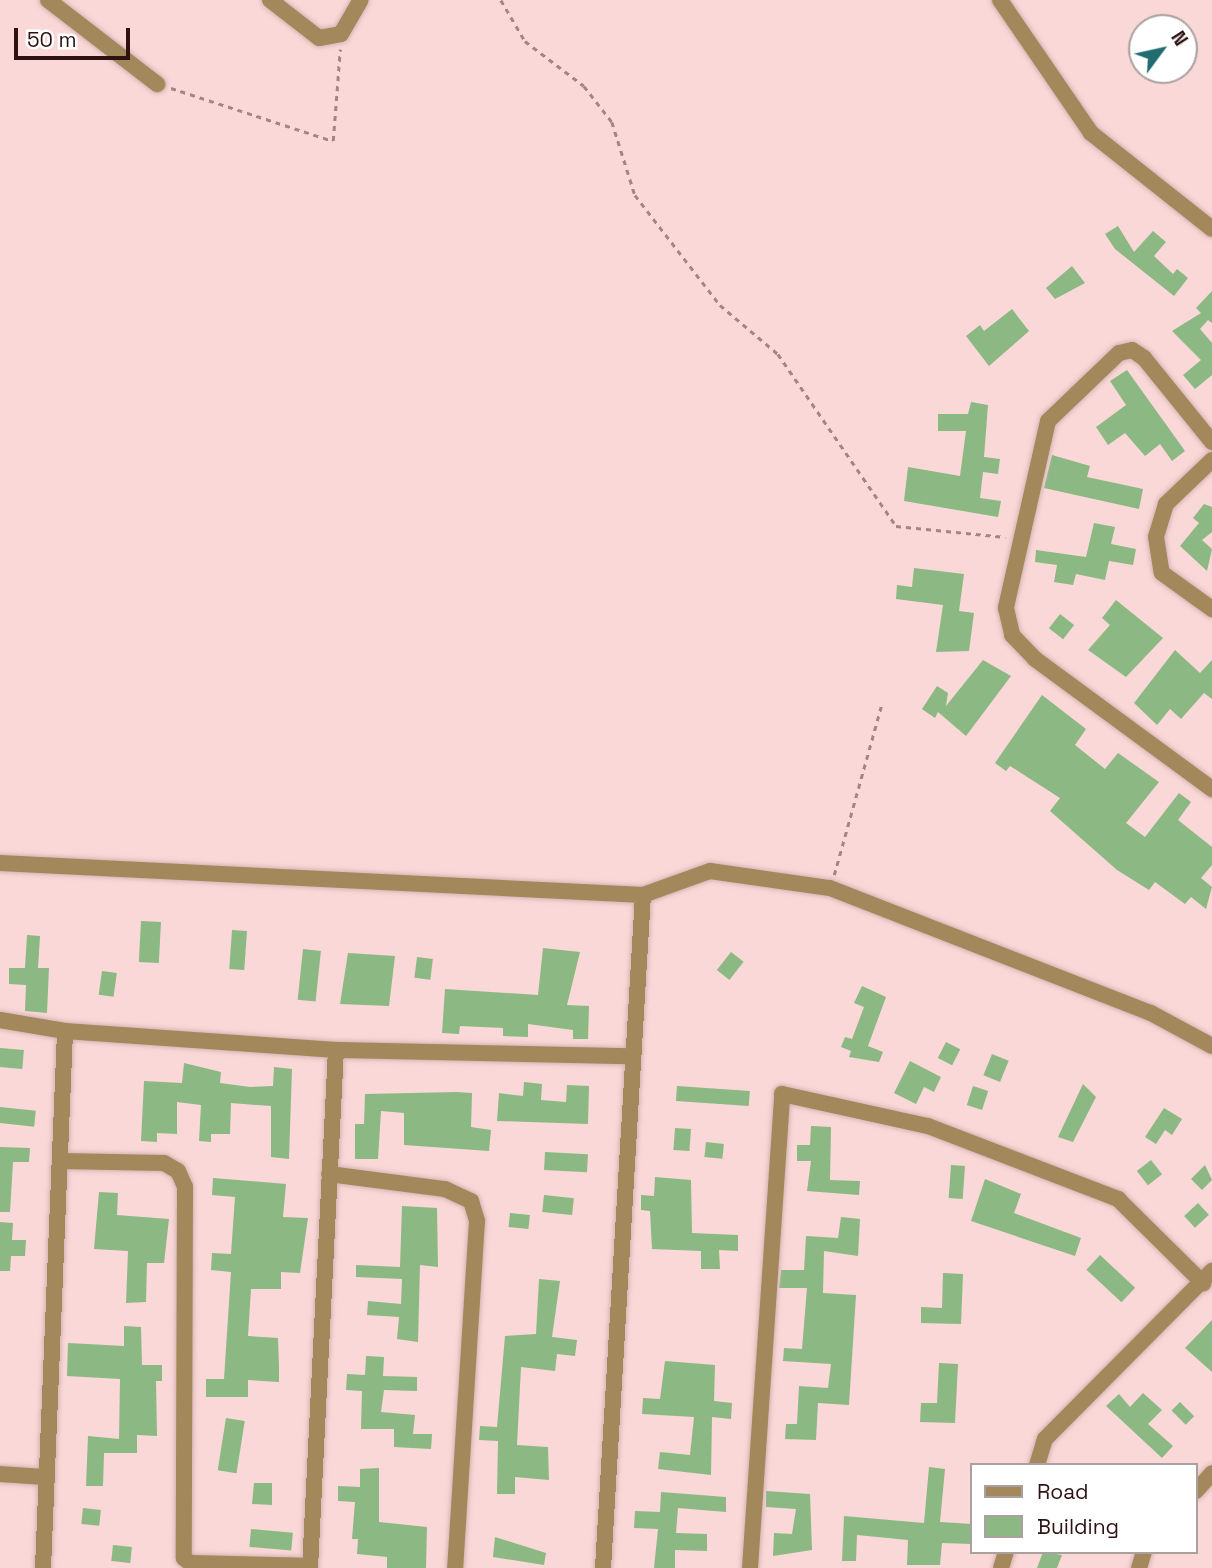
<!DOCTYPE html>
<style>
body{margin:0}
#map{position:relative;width:1212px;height:1568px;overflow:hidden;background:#f9d8d7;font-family:"Space Grotesk",sans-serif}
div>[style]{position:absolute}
.building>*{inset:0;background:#8bb883;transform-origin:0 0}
.path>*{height:2.5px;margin-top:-1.25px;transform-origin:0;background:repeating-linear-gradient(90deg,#a48584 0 5px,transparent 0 10px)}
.roads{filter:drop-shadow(0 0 2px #d4b4b4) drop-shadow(0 0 2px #d4b4b4)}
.minor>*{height:16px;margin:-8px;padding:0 8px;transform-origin:8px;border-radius:8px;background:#a2885a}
span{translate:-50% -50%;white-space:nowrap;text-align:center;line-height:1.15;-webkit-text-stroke:5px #fff;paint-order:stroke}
.legend{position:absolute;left:970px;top:1463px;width:228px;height:91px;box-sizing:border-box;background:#fff;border:2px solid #aba0a0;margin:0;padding:9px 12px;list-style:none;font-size:21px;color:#2e1212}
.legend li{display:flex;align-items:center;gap:14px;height:35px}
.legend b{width:35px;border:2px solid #aba0a0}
.north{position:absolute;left:1128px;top:14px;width:70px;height:70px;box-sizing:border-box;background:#fff;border:2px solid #aba0a0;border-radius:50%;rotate:57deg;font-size:19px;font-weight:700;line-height:28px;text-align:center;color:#2e1212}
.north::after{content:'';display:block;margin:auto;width:24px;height:32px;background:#206c70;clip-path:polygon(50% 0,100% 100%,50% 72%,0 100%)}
.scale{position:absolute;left:14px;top:28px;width:116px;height:32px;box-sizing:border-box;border:4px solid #2e1212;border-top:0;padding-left:9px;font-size:21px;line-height:24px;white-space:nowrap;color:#2e1212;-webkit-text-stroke:5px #fff;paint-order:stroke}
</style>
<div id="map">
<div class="building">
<div style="clip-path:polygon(1118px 226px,1134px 252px,1153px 231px,1166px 242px,1154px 256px,1173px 274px,1177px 269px,1188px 278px,1174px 296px,1115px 249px,1105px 234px)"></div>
<div style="clip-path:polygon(1072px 266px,1085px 283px,1055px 299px,1046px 288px)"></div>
<div style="clip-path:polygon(1212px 291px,1212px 323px,1208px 320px,1200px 329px,1212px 343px,1212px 375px,1195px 389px,1183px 375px,1201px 360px,1172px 331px,1201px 313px,1196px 308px)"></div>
<div style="clip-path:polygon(1012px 309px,1029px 331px,989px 366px,966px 336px,980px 325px,984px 331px)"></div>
<div style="clip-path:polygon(1127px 370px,1185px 451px,1172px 461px,1160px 444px,1145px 456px,1125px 433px,1108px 445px,1096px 427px,1126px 405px,1110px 381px)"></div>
<div style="clip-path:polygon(971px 402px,988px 405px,984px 457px,1000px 459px,998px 474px,983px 472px,980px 498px,1001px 501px,998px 517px,904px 501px,908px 467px,960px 476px,966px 431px,938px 431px,938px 414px,968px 414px)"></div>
<div style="clip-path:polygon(1052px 455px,1090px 466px,1087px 477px,1143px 489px,1139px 509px,1044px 488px)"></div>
<div style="clip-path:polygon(1204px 504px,1212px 507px,1212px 532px,1202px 540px,1212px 549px,1207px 571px,1180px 546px,1199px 523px,1193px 518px)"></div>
<div style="clip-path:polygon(1094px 523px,1115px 527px,1111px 544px,1136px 549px,1133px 565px,1109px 561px,1105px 580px,1076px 574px,1073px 585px,1054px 582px,1057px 565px,1035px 562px,1036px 550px,1086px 557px)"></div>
<div style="clip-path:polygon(914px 568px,964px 574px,959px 611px,974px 613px,969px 651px,936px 652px,943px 605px,896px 599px,897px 585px,912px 587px)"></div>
<div style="clip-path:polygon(1116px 600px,1163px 638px,1126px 677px,1088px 650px,1110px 625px,1102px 618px)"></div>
<div style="left:1060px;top:614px;width:18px;height:18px;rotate:38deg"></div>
<div style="clip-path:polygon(1175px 650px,1200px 673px,1212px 660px,1212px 699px,1204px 693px,1181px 719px,1170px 709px,1157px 725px,1134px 703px)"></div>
<div style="clip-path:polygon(983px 660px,1011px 676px,966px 736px,938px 712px,935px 718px,922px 709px,937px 686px,948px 693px,946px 706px)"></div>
<div style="clip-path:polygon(1042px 695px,1086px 729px,1075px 745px,1105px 769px,1118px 753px,1159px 782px,1126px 823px,1145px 837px,1179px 793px,1191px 802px,1178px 820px,1212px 847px,1212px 865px,1201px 878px,1212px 887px,1206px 909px,1191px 897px,1185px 904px,1155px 882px,1149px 890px,1117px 870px,1050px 811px,1060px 798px,1010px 766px,1006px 771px,995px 763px)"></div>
<div style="left:141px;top:921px;width:20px;height:41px;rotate:3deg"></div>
<div style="left:232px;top:930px;width:15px;height:39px;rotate:4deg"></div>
<div style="clip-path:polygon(27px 935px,40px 936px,38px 968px,49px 968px,47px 1013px,25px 1011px,26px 985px,9px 984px,9px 968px,25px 968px)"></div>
<div style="clip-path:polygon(543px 948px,580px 952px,567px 1005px,589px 1006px,588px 1039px,573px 1039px,573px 1030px,528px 1024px,528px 1037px,503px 1036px,503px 1028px,460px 1026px,459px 1034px,442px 1033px,445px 989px,538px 995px)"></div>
<div style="left:303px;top:949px;width:18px;height:51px;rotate:6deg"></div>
<div style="left:731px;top:952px;width:16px;height:23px;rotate:38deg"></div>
<div style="clip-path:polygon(348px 953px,395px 956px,389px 1006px,340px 1004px)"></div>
<div style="left:417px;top:957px;width:16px;height:21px;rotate:7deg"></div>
<div style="left:102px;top:971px;width:15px;height:24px;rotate:8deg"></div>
<div style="clip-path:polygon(862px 986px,886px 997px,868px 1046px,883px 1052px,879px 1062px,849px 1057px,851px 1051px,841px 1047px,845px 1037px,852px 1039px,864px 1007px,854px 1003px)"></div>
<div style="left:946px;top:1042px;width:16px;height:18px;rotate:27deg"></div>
<div style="left:0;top:1048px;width:24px;height:19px;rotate:5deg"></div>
<div style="left:992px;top:1054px;width:18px;height:23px;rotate:22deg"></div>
<div style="clip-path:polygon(910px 1061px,941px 1077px,934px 1092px,924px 1087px,916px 1104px,894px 1093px)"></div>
<div style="clip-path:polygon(184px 1063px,221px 1072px,220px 1083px,250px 1087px,273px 1086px,274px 1067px,292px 1069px,289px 1159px,271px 1157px,271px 1106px,231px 1103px,230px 1134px,211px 1134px,211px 1142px,199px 1141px,201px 1105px,177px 1102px,177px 1134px,157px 1133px,157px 1142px,141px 1141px,144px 1081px,182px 1083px)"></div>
<div style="clip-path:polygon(524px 1082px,542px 1084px,541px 1100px,566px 1102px,567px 1085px,589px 1086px,588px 1124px,497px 1121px,499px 1093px,523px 1096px)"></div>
<div style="clip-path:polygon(1083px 1084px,1096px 1097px,1073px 1142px,1058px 1137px)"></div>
<div style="left:677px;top:1086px;width:73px;height:15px;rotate:4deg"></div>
<div style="left:973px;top:1086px;width:16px;height:20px;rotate:18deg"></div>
<div style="clip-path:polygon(457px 1092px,472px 1093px,471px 1127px,491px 1130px,489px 1151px,404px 1145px,404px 1113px,381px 1111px,378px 1159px,355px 1159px,355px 1124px,364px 1124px,365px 1094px)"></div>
<div style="left:0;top:1107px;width:36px;height:16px;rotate:6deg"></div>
<div style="clip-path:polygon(1164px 1108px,1182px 1119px,1172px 1135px,1165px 1130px,1156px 1144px,1145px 1137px)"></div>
<div style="clip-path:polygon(811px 1126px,831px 1127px,830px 1180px,860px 1181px,859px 1195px,807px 1191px,811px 1161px,797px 1161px,797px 1145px,810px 1145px)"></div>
<div style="left:675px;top:1128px;width:16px;height:22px;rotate:4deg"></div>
<div style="left:706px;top:1142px;width:18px;height:15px;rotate:6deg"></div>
<div style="clip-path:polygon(0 1147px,30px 1148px,29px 1162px,13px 1162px,10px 1212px,0 1212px)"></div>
<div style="left:545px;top:1152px;width:43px;height:18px;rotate:3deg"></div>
<div style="left:1151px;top:1160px;width:18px;height:18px;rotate:52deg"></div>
<div style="left:951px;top:1165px;width:14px;height:33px;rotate:4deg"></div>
<div style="clip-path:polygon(1205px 1165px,1212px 1180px,1202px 1190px,1191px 1179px)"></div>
<div style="clip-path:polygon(655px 1177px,691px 1180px,692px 1233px,738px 1235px,738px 1251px,719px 1250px,720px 1269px,701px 1269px,701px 1251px,652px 1249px,650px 1211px,641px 1210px,641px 1195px,654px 1196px)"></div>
<div style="clip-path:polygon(213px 1178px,286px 1184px,283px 1217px,308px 1218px,300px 1273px,281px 1272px,281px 1289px,251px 1289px,248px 1336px,278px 1338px,279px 1366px,279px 1382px,248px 1380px,248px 1397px,206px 1397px,206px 1379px,224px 1379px,231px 1272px,211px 1270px,212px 1253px,231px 1254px,235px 1197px,212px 1195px)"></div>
<div style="clip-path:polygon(985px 1179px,1021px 1194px,1014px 1213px,1081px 1238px,1075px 1256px,971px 1221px)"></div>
<div style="clip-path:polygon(99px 1192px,118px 1193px,117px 1215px,169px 1219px,164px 1263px,147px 1263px,146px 1302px,126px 1303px,128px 1251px,94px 1249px)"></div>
<div style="left:544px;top:1195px;width:30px;height:17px;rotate:6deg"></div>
<div style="left:1198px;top:1203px;width:16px;height:19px;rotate:47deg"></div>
<div style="clip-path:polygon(402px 1206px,437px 1208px,438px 1267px,420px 1265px,418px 1342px,397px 1339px,399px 1317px,367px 1315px,368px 1301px,401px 1304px,402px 1279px,356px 1277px,356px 1265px,400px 1267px)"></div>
<div style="left:510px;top:1213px;width:20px;height:14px;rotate:6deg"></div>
<div style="clip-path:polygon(841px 1217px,860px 1219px,858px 1256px,824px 1251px,823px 1293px,856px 1295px,849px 1405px,818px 1403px,816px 1440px,785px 1439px,786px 1424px,797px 1424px,799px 1386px,828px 1388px,831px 1364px,783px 1361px,784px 1348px,802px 1349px,807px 1288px,779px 1288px,781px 1270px,804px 1270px,806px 1236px,838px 1238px)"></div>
<div style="clip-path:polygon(0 1222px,13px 1223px,12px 1240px,26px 1240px,25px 1256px,11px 1256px,10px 1271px,0 1271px)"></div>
<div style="left:1100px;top:1255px;width:48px;height:20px;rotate:43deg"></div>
<div style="clip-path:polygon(943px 1273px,963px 1274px,961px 1324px,921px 1323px,921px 1307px,942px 1308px)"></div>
<div style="clip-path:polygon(539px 1279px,560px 1281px,552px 1337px,577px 1340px,575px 1356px,557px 1354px,555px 1371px,521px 1367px,517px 1445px,548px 1447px,549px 1480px,515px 1477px,515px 1494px,497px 1494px,498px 1441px,479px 1440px,480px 1426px,497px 1427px,505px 1336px,536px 1334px)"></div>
<div style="clip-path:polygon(1212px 1320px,1212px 1372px,1185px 1348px)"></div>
<div style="clip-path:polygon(124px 1326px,141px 1327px,142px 1365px,162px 1365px,162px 1381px,156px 1381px,157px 1436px,137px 1435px,137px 1453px,104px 1453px,103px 1486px,86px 1486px,88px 1436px,119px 1439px,120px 1379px,67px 1376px,68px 1343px,124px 1346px)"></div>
<div style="clip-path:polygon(366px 1356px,384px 1357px,383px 1376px,417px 1377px,417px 1391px,384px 1390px,381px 1412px,415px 1415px,413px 1434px,432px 1434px,431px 1449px,394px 1447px,394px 1429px,361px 1429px,362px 1391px,346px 1390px,347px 1374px,365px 1375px)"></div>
<div style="clip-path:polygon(665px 1361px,715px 1365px,714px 1401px,732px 1403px,731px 1419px,712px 1417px,711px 1475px,658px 1469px,660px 1452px,690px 1455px,694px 1417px,642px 1414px,643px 1398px,660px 1399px)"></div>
<div style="clip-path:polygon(939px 1363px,958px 1364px,955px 1423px,920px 1422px,921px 1403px,937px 1403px)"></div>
<div style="clip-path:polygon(1143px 1393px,1162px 1410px,1148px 1424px,1173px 1446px,1162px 1458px,1106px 1406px,1119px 1394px,1130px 1407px)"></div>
<div style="left:1180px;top:1402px;width:20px;height:12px;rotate:45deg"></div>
<div style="left:226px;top:1418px;width:19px;height:53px;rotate:9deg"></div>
<div style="clip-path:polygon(929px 1467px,945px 1469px,940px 1522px,972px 1524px,972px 1544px,942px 1543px,940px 1565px,907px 1565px,908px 1540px,857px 1535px,856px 1561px,842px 1561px,844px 1516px,924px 1523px)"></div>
<div style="clip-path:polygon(379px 1468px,379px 1522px,427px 1527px,426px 1568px,387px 1568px,387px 1557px,357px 1554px,358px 1539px,352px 1539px,355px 1502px,338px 1501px,338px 1486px,360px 1487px,360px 1469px)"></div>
<div style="clip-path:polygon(254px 1483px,272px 1483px,272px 1505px,252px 1504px)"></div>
<div style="clip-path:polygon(766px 1491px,810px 1494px,812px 1550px,773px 1556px,774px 1533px,792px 1534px,796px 1509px,766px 1507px)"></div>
<div style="clip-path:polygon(661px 1492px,726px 1497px,726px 1512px,678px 1508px,676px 1533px,707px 1534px,707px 1551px,675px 1550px,675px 1568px,654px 1568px,658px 1529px,634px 1528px,635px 1511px,660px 1512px)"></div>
<div style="left:83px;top:1508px;width:18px;height:16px;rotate:6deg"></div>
<div style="left:251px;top:1529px;width:42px;height:18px;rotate:5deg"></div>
<div style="clip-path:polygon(495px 1537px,546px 1553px,544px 1565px,493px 1557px)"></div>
<div style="left:113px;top:1545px;width:19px;height:16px;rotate:6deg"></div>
<div style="clip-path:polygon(1043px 1552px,1062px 1555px,1057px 1568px,1037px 1568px)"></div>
</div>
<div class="path">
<div style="left:501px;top:0;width:48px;rotate:59.7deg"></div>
<div style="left:525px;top:41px;width:74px;rotate:37.3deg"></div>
<div style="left:584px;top:86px;width:46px;rotate:52.1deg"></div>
<div style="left:612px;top:122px;width:77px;rotate:72.5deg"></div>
<div style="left:635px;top:195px;width:139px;rotate:52.3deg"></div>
<div style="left:720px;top:305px;width:76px;rotate:40.2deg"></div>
<div style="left:778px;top:354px;width:209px;rotate:55.5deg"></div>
<div style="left:896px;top:526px;width:110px;rotate:5.8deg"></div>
<div style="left:171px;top:88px;width:170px;rotate:18.1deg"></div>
<div style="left:333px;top:141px;width:92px;rotate:-85.6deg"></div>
<div style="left:834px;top:875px;width:179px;rotate:-74.4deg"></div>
</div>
<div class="roads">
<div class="minor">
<div style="left:48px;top:0;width:138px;rotate:37.6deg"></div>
<div style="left:270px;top:0;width:62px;rotate:37.8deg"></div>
<div style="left:319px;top:38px;width:22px;rotate:-10deg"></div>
<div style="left:341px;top:34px;width:39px;rotate:-60deg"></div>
<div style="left:1000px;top:0;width:161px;rotate:55.6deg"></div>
<div style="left:1091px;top:133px;width:154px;rotate:38.4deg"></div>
<div style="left:1212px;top:442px;width:108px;rotate:-129deg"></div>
<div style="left:1144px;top:358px;width:14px;rotate:-146deg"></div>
<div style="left:1132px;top:350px;width:13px;rotate:167deg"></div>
<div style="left:1119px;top:353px;width:98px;rotate:136.2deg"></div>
<div style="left:1048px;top:421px;width:192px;rotate:102.7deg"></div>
<div style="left:1006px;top:608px;width:28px;rotate:77deg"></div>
<div style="left:1012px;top:635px;width:33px;rotate:46deg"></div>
<div style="left:1035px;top:659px;width:220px;rotate:36.3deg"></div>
<div style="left:1212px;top:460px;width:64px;rotate:136.3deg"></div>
<div style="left:1166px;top:504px;width:34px;rotate:107deg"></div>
<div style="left:1156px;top:537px;width:36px;rotate:81deg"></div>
<div style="left:1162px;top:573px;width:62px;rotate:35.8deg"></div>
<div style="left:0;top:863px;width:644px;rotate:2.85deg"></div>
<div style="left:643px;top:895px;width:71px;rotate:-19.7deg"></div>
<div style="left:710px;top:871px;width:121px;rotate:8.1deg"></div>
<div style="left:830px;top:888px;width:344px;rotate:21.3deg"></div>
<div style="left:1151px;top:1013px;width:69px;rotate:28.4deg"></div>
<div style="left:0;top:1020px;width:66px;rotate:9.6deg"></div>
<div style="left:65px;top:1031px;width:272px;rotate:4deg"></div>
<div style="left:336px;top:1050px;width:297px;rotate:1.2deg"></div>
<div style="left:61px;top:1161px;width:103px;rotate:1.1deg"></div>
<div style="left:164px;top:1163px;width:16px;rotate:30deg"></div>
<div style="left:178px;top:1171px;width:17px;rotate:66deg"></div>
<div style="left:185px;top:1187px;width:371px;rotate:90.2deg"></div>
<div style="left:184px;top:1558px;width:8px;rotate:40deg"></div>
<div style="left:190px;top:1563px;width:119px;rotate:1.4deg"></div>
<div style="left:329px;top:1174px;width:117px;rotate:7.4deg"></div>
<div style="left:445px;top:1189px;width:29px;rotate:25deg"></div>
<div style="left:471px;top:1201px;width:21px;rotate:73deg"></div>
<div style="left:477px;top:1221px;width:348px;rotate:93.6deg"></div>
<div style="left:1037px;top:1465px;width:27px;rotate:-73deg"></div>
<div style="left:1045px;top:1439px;width:237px;rotate:-45.2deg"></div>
<div style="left:0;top:1474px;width:44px;rotate:3.9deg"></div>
<div style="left:1196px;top:1491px;width:24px;rotate:-48deg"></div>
<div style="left:43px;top:1568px;width:537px;rotate:-87.65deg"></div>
<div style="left:310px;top:1568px;width:519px;rotate:-87.13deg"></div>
<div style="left:603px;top:1568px;width:674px;rotate:-86.6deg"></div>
<div style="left:750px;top:1568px;width:475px;rotate:-86.1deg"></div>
<div style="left:782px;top:1094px;width:149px;rotate:12.4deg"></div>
<div style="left:928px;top:1126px;width:204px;rotate:21deg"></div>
<div style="left:1118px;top:1199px;width:120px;rotate:44.7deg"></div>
<div style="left:1001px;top:1568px;width:17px;rotate:-73deg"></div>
<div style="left:1139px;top:1568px;width:17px;rotate:-73deg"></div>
</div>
</div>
<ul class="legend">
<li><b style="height:9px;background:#a2885a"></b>Road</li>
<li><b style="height:19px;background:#8bb883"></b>Building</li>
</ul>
<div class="north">N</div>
<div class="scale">50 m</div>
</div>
